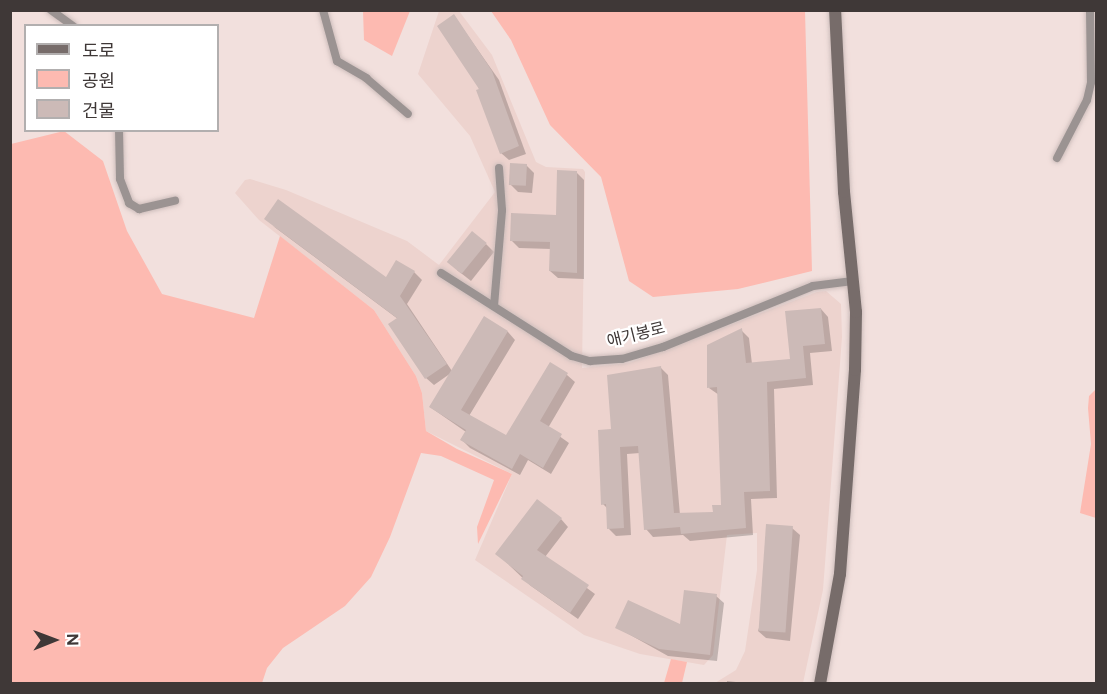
<!DOCTYPE html>
<meta charset="utf-8">
<style>
body{margin:0}
#map{position:relative;width:1107px;height:694px;overflow:hidden;background:#f2e0dd;font-family:Figtree,"Noto Sans KR",sans-serif}
div>[style]{position:absolute}
.built>*{inset:0;background:#edd3ce}
.green>*{inset:0;background:#fdbab1}
.shadow>*{inset:0;background:#0003}
.building>*{inset:0;background:#ccbab7;transform-origin:0 0}
.roads{filter:drop-shadow(0 0 2px #cebebc) drop-shadow(0 0 2px #cebebc)}
.service>*{height:8px;margin:-4px;padding:0 4px;transform-origin:4px;border-radius:4px;background:#9b9392}
.secondary>*{height:12px;margin:-6px;padding:0 6px;transform-origin:6px;border-radius:6px;background:#776c6a}
span{translate:-50% -50%;white-space:nowrap;text-align:center;line-height:1.15;-webkit-text-stroke:4.5px #fff;paint-order:stroke}
.street-label{font-size:16px;color:#3f3837}
.frame{position:absolute;inset:0;border:12px solid #3f3837;pointer-events:none}
.legend{position:absolute;left:24px;top:24px;width:195px;height:108px;box-sizing:border-box;background:#fff;border:2px solid #b2afaf;margin:0;padding:8px 10px;list-style:none;font-size:18px;color:#3f3837}
.legend li{display:flex;align-items:center;gap:12px;height:30px}
.legend b{width:30px;border:2px solid #b2afaf}
.north{position:absolute;left:24px;top:610px;width:60px;height:60px;-webkit-text-stroke:4px #fff;paint-order:stroke;rotate:89deg;font-size:16px;font-weight:700;line-height:24px;text-align:center;color:#3f3837}
.north::after{content:'';display:block;margin:auto;width:21px;height:27px;background:#3f3837;clip-path:polygon(50% 0,100% 100%,50% 72%,0 100%)}
</style>
<div id="map">
<div class="built">
<div style="clip-path:polygon(439px 11px,459px 11px,492px 55px,536px 162px,546px 167px,583px 169px,585px 172px,582px 368px,629px 363px,817px 292px,826px 291px,841px 304px,842px 337px,823px 590px,803px 683px,715px 683px,736px 670px,745px 651px,757px 570px,757px 533px,727px 535px,713px 655px,704px 665px,640px 654px,584px 635px,475px 560px,512px 474px,426px 431px,422px 393px,416px 376px,374px 310px,259px 220px,235px 193px,245px 180px,250px 179px,286px 190px,407px 241px,439px 265px,495px 192px,470px 136px,418px 74px)"></div>
</div>
<div class="green">
<div style="clip-path:polygon(363px 11px,410px 11px,392px 56px,364px 40px)"></div>
<div style="clip-path:polygon(491px 11px,805px 11px,812px 271px,738px 289px,653px 297px,629px 281px,601px 177px,550px 125px,511px 40px)"></div>
<div style="clip-path:polygon(64px 131px,103px 161px,127px 231px,162px 294px,254px 318px,280px 236px,374px 310px,416px 376px,422px 393px,426px 431px,457px 449px,512px 474px,478px 544px,477px 527px,494px 480px,441px 456px,421px 453px,390px 537px,371px 577px,345px 606px,283px 648px,267px 668px,262px 683px,11px 683px,11px 144px)"></div>
<div style="clip-path:polygon(1096px 389px,1096px 518px,1080px 513px,1091px 444px,1088px 408px,1089px 396px)"></div>
<div style="clip-path:polygon(671px 659px,687px 662px,682px 683px,664px 683px)"></div>
</div>
<div class="shadow">
<div style="clip-path:polygon(454px 16px,499px 80px,526px 154px,509px 160px,501px 153px)"></div>
<div style="clip-path:polygon(526px 165px,534px 173px,532px 193px,518px 192px,510px 184px)"></div>
<div style="clip-path:polygon(576px 172px,584px 180px,584px 279px,558px 278px,550px 271px,551px 249px,519px 248px,511px 240px,557px 216px)"></div>
<div style="clip-path:polygon(273px 226px,386px 280px,397px 262px,414px 272px,422px 280px,407px 304px,452px 371px,484px 318px,508px 332px,515px 340px,469px 416px,507px 437px,550px 364px,567px 375px,575px 382px,548px 428px,569px 443px,551px 474px,528px 460px,520px 475px,470px 448px,462px 440px,466px 432px,430px 407px,451px 373px,434px 385px,426px 378px,398px 319px)"></div>
<div style="clip-path:polygon(486px 244px,494px 252px,471px 281px,457px 270px)"></div>
<div style="clip-path:polygon(821px 309px,828px 317px,832px 351px,810px 353px,813px 385px,774px 389px,777px 498px,751px 499px,753px 535px,690px 541px,683px 535px,653px 537px,646px 529px,640px 453px,627px 454px,631px 535px,616px 536px,609px 529px,608px 509px,603px 504px,613px 430px,661px 368px,668px 375px,680px 515px,715px 514px,722px 506px,719px 395px,709px 388px,741px 330px,749px 338px,752px 364px,792px 360px)"></div>
<div style="clip-path:polygon(561px 519px,568px 527px,545px 557px,595px 594px,578px 619px,531px 586px,505px 561px)"></div>
<div style="clip-path:polygon(792px 528px,800px 535px,790px 641px,766px 638px,758px 631px)"></div>
<div style="clip-path:polygon(716px 596px,724px 603px,717px 661px,668px 656px,616px 627px,681px 626px)"></div>
<div style="clip-path:polygon(727px 681px,754px 684px,727px 684px)"></div>
</div>
<div class="building">
<div style="clip-path:polygon(454px 14px,492px 71px,519px 146px,500px 154px,476px 90px,479px 89px,437px 26px)"></div>
<div style="left:510px;top:163px;width:17px;height:22px;rotate:3deg"></div>
<div style="clip-path:polygon(557px 170px,577px 171px,577px 273px,549px 271px,550px 242px,510px 241px,511px 213px,556px 215px)"></div>
<div style="clip-path:polygon(278px 199px,386px 277px,396px 260px,415px 271px,400px 296px,447px 364px,425px 379px,388px 324px,397px 318px,264px 219px)"></div>
<div style="left:472px;top:231px;width:19px;height:40px;rotate:39deg"></div>
<div style="clip-path:polygon(821px 308px,825px 344px,803px 346px,806px 378px,767px 382px,770px 491px,744px 492px,746px 528px,681px 534px,680px 527px,644px 530px,638px 446px,620px 447px,624px 528px,607px 529px,606px 504px,601px 505px,598px 430px,611px 429px,607px 375px,661px 366px,674px 513px,713px 512px,712px 505px,721px 505px,717px 387px,707px 388px,707px 345px,742px 328px,746px 363px,790px 359px,785px 311px)"></div>
<div style="clip-path:polygon(484px 316px,508px 331px,461px 410px,506px 435px,550px 362px,568px 373px,540px 421px,562px 434px,543px 468px,520px 454px,512px 469px,460px 440px,466px 430px,429px 407px)"></div>
<div style="clip-path:polygon(537px 499px,562px 518px,537px 550px,589px 585px,570px 613px,521px 579px,523px 576px,495px 554px)"></div>
<div style="left:766px;top:524px;width:27px;height:107px;rotate:4deg"></div>
<div style="clip-path:polygon(684px 590px,717px 594px,710px 655px,659px 649px,615px 628px,628px 600px,680px 624px)"></div>
</div>
<div class="roads">
<div class="service">
<div style="left:51px;top:10px;width:27px;rotate:36deg"></div>
<div style="left:323px;top:10px;width:53px;rotate:74.6deg"></div>
<div style="left:337px;top:61px;width:34px;rotate:30deg"></div>
<div style="left:366px;top:78px;width:55px;rotate:40.6deg"></div>
<div style="left:119px;top:130px;width:49px;rotate:88.8deg"></div>
<div style="left:120px;top:179px;width:26px;rotate:69deg"></div>
<div style="left:129px;top:203px;width:12px;rotate:31deg"></div>
<div style="left:139px;top:209px;width:37px;rotate:-13deg"></div>
<div style="left:1057px;top:158px;width:65px;rotate:-62.7deg"></div>
<div style="left:1087px;top:100px;width:18px;rotate:-77deg"></div>
<div style="left:1091px;top:82px;width:72px;rotate:-90.8deg"></div>
<div style="left:441px;top:273px;width:155px;rotate:32.4deg"></div>
<div style="left:572px;top:356px;width:19px;rotate:16deg"></div>
<div style="left:590px;top:361px;width:32px;rotate:-4deg"></div>
<div style="left:622px;top:359px;width:43px;rotate:-16.3deg"></div>
<div style="left:663px;top:347px;width:162px;rotate:-22.1deg"></div>
<div style="left:813px;top:286px;width:40px;rotate:-7.1deg"></div>
<div style="left:494px;top:306px;width:96px;rotate:-85.2deg"></div>
<div style="left:502px;top:210px;width:42px;rotate:-94.1deg"></div>
</div>
<div class="secondary">
<div style="left:820px;top:684px;width:112px;rotate:-79.7deg"></div>
<div style="left:840px;top:574px;width:205px;rotate:-85.8deg"></div>
<div style="left:855px;top:370px;width:58px;rotate:-89deg"></div>
<div style="left:856px;top:312px;width:121px;rotate:-95.7deg"></div>
<div style="left:844px;top:192px;width:182px;rotate:-92.8deg"></div>
</div>
</div>
<div class="street-label">
<span style="left:636px;top:335px;rotate:-14deg">애기봉로</span>
</div>
<div class="frame"></div>
<ul class="legend">
<li><b style="height:8px;background:#776c6a"></b>도로</li>
<li><b style="height:16px;background:#fdbab1"></b>공원</li>
<li><b style="height:16px;background:#ccbab7"></b>건물</li>
</ul>
<div class="north">N</div>
</div>
